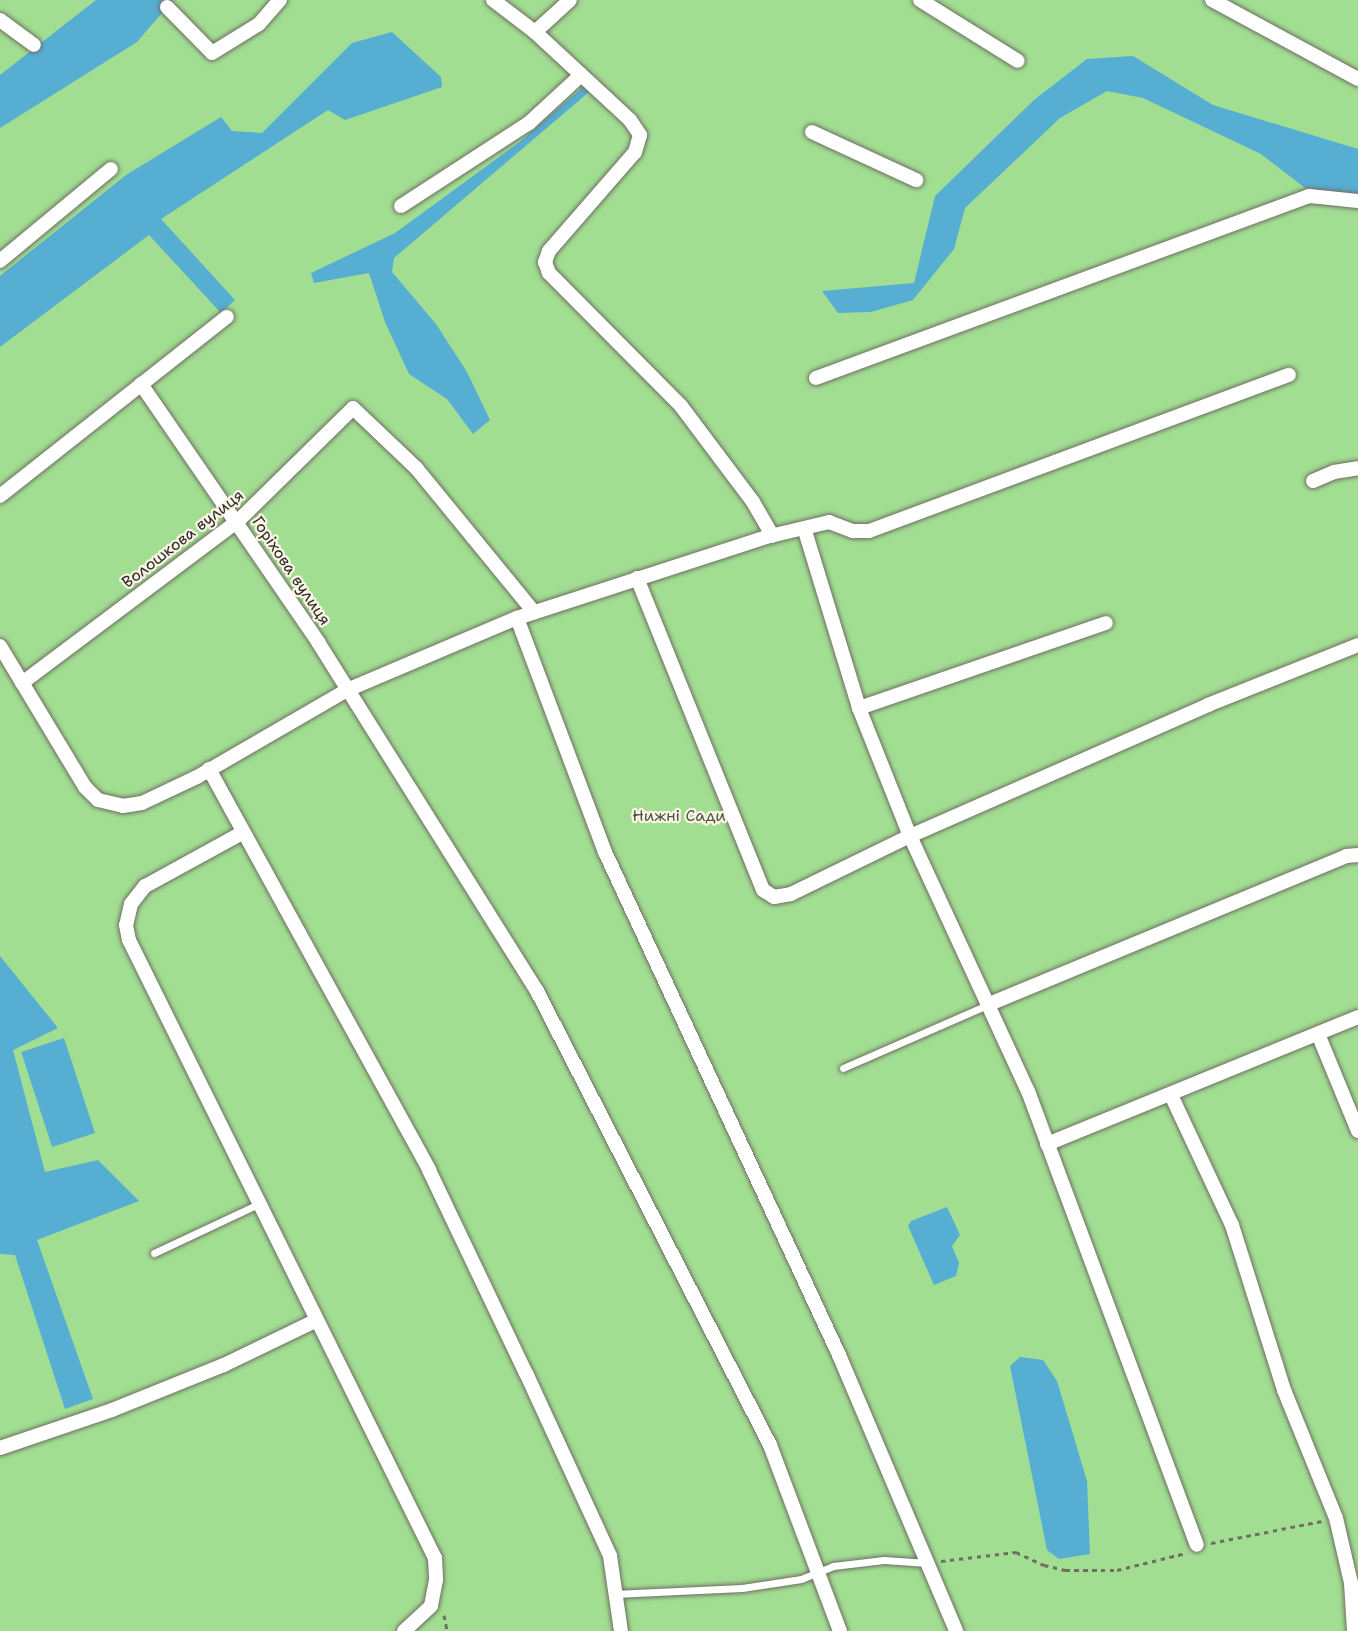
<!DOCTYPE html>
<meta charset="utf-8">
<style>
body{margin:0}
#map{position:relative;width:1358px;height:1631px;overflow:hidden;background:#f2e7cc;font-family:"Shantell Sans",sans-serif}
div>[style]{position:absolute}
.green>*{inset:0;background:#a1de92;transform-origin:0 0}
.water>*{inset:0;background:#56aed3;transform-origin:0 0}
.path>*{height:3px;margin-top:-1.5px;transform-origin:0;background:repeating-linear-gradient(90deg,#716d63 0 4.5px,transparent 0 9px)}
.roads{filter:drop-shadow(0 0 2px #716d63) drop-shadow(0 0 2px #716d63)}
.lane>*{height:7px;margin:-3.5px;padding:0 3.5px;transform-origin:3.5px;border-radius:3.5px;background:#fff}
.street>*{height:14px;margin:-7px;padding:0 7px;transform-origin:7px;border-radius:7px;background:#fff}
span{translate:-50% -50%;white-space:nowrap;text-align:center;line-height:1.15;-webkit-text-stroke:4.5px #fcf5e5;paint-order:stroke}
.street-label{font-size:16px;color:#2b2b2b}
.park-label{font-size:16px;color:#485845}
</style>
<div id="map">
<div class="green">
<div style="left:0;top:0;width:1358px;height:1631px"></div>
</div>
<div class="water">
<div style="clip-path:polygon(96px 0,173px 0,137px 42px,0 128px,0 75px)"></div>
<div style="clip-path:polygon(392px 32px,441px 77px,442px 87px,345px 120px,328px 110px,161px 219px,235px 300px,221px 313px,149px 235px,0 347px,0 276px,126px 175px,221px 117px,232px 131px,262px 133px,352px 43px)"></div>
<div style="clip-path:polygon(1133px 56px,1213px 105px,1358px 149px,1358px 197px,1309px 191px,1261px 154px,1143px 98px,1107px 91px,1060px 118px,965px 208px,954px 249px,913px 300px,871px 312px,838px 313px,822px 291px,914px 283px,935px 196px,1034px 100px,1087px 59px)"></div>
<div style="clip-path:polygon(583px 87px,589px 92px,394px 258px,392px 272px,436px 324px,467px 372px,490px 420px,473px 434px,447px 399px,409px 374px,385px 322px,369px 273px,314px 283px,311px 273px,395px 233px,517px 144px)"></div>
<div style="clip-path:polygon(0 956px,58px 1028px,13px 1050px,45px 1172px,98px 1160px,139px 1201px,37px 1240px,93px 1399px,65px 1409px,15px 1255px,0 1254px)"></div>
<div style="left:64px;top:1038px;width:100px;height:45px;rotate:72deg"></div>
<div style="clip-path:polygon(947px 1207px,960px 1235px,952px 1246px,959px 1263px,956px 1276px,934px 1285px,908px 1226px,911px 1221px)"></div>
<div style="clip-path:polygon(1020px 1357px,1043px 1360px,1057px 1381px,1087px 1481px,1090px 1554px,1059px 1559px,1047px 1550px,1010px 1366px)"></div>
</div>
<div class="path">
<div style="left:1211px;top:1543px;width:113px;rotate:-11.2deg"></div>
<div style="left:941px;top:1561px;width:76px;rotate:-6.8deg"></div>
<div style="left:1016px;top:1552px;width:31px;rotate:25deg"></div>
<div style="left:1044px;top:1565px;width:22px;rotate:13deg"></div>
<div style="left:1065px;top:1570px;width:52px"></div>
<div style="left:1117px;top:1570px;width:71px;rotate:-13.8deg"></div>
<div style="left:444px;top:1615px;width:16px;rotate:79deg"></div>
</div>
<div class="roads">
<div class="lane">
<div style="left:843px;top:1068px;width:157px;rotate:-23.6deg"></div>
<div style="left:154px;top:1253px;width:115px;rotate:-25.2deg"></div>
<div style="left:614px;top:1594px;width:128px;rotate:-2.7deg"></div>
<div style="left:742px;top:1588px;width:60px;rotate:-8.7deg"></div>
<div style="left:801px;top:1579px;width:35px;rotate:-22deg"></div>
<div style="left:833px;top:1566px;width:51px;rotate:-6.7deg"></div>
<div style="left:884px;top:1560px;width:43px;rotate:4deg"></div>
</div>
<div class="street">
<div style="left:493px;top:0;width:53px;rotate:37.3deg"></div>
<div style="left:535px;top:32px;width:129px;rotate:42.8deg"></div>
<div style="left:630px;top:120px;width:18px;rotate:56deg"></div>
<div style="left:640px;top:135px;width:18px;rotate:106deg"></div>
<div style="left:635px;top:152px;width:131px;rotate:131deg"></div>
<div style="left:549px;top:251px;width:12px;rotate:110deg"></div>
<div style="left:545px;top:262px;width:12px;rotate:70deg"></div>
<div style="left:549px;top:273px;width:187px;rotate:45.2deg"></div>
<div style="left:681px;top:406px;width:120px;rotate:53.1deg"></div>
<div style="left:753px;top:502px;width:39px;rotate:60deg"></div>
<div style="left:920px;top:0;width:115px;rotate:31.9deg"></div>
<div style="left:1212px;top:0;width:166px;rotate:28.4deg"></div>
<div style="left:167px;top:7px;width:64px;rotate:45.6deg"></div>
<div style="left:212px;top:53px;width:55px;rotate:-31.7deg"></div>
<div style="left:259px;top:24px;width:32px;rotate:-49deg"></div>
<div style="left:0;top:20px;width:42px;rotate:36.3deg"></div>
<div style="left:535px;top:32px;width:47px;rotate:-42.4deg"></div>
<div style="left:812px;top:132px;width:115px;rotate:24.8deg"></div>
<div style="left:401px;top:206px;width:153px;rotate:-33deg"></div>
<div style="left:529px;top:123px;width:71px;rotate:-42.7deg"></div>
<div style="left:0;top:261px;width:144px;rotate:-39.7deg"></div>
<div style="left:816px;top:378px;width:526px;rotate:-20.26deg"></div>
<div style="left:1309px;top:196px;width:49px;rotate:5.8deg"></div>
<div style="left:141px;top:384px;width:313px;rotate:55.5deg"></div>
<div style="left:318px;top:642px;width:412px;rotate:57.9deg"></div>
<div style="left:537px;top:991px;width:510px;rotate:62.83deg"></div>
<div style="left:770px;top:1445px;width:199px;rotate:69.4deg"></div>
<div style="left:1313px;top:481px;width:23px;rotate:-23deg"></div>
<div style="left:1334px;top:472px;width:24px;rotate:-9deg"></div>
<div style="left:0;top:496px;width:289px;rotate:-38.3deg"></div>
<div style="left:805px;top:531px;width:185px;rotate:73deg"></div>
<div style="left:859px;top:708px;width:138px;rotate:68.3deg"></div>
<div style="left:910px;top:836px;width:281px;rotate:65.2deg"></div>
<div style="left:1028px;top:1091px;width:484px;rotate:69.6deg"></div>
<div style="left:637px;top:578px;width:336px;rotate:68deg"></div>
<div style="left:763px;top:890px;width:13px;rotate:32deg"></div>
<div style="left:774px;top:897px;width:17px;rotate:-10deg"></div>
<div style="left:791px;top:894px;width:132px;rotate:-26deg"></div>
<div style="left:910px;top:836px;width:326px;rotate:-23.7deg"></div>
<div style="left:1208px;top:705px;width:162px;rotate:-21.8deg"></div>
<div style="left:517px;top:618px;width:250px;rotate:69.4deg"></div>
<div style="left:605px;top:852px;width:555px;rotate:65.05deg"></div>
<div style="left:839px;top:1355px;width:300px;rotate:67deg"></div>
<div style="left:0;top:646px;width:165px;rotate:58.9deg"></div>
<div style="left:85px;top:787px;width:18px;rotate:45deg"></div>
<div style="left:98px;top:800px;width:26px;rotate:13deg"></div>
<div style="left:123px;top:806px;width:19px;rotate:-9deg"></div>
<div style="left:142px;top:803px;width:61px;rotate:-25.3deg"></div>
<div style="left:197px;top:777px;width:173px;rotate:-30.1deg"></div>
<div style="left:347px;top:690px;width:185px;rotate:-23deg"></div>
<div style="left:517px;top:618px;width:262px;rotate:-18deg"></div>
<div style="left:766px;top:537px;width:65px;rotate:-13.4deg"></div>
<div style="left:829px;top:522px;width:26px;rotate:21deg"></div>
<div style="left:853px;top:531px;width:16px"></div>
<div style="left:869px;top:531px;width:448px;rotate:-20.4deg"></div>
<div style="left:22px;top:683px;width:270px;rotate:-36.9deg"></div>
<div style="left:238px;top:521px;width:161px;rotate:-44.5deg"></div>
<div style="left:353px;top:408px;width:88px;rotate:43.6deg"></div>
<div style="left:417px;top:469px;width:185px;rotate:50.7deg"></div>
<div style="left:859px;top:708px;width:261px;rotate:-19deg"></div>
<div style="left:209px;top:769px;width:457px;rotate:61.2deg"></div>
<div style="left:429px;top:1170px;width:225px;rotate:64.5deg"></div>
<div style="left:526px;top:1373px;width:201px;rotate:65.3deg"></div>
<div style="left:610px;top:1556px;width:76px;rotate:81.7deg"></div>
<div style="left:242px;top:833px;width:111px;rotate:151.3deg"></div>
<div style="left:145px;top:886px;width:23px;rotate:128deg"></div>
<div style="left:131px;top:904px;width:22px;rotate:103deg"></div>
<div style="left:126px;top:925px;width:15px;rotate:79deg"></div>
<div style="left:129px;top:940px;width:690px;rotate:63.66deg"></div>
<div style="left:435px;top:1558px;width:22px;rotate:87deg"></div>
<div style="left:436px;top:1580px;width:26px;rotate:101deg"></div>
<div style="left:431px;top:1606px;width:37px;rotate:137deg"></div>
<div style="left:987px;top:1005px;width:389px;rotate:-22.5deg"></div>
<div style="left:1346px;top:856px;width:12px;rotate:-5deg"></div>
<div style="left:1318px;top:1034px;width:105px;rotate:67.6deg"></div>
<div style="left:1171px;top:1095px;width:144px;rotate:64.9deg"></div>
<div style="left:1232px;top:1225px;width:173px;rotate:72.5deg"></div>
<div style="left:1284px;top:1390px;width:138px;rotate:67.9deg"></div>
<div style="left:1336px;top:1518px;width:67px;rotate:77deg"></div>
<div style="left:1351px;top:1583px;width:48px;rotate:86.4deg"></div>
<div style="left:1047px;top:1144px;width:336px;rotate:-22.2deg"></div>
<div style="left:0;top:1448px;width:118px;rotate:-18.7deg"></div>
<div style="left:112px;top:1410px;width:121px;rotate:-21.9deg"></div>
<div style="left:224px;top:1365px;width:103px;rotate:-25.8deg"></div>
</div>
</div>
<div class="street-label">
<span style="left:183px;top:539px;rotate:-38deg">Волошкова вулиця</span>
<span style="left:291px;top:571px;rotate:56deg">Горіхова вулиця</span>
</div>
<div class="park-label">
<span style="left:679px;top:816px">Нижні Сади</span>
</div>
</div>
